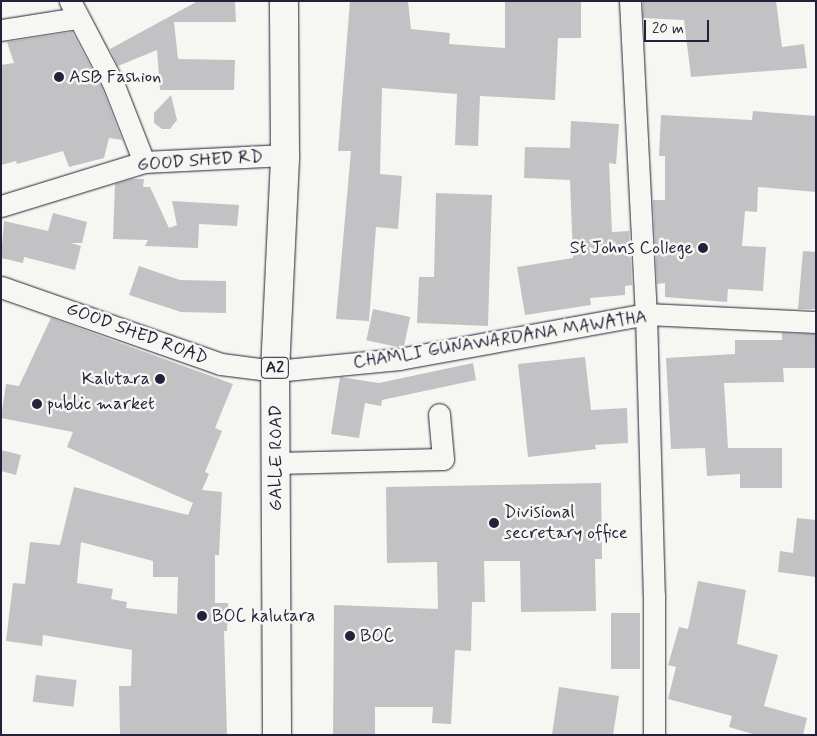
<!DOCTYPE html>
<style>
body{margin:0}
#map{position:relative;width:817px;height:736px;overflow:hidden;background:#f6f6f2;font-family:Mynerve,sans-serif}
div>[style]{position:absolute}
.building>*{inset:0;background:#c2c2c4;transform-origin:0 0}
.roads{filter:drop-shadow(0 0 1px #22223b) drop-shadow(0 0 1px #22223b)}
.minor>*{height:21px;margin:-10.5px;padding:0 10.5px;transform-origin:10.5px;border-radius:10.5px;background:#f6f6f2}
.highway>*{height:28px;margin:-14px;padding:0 14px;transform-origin:14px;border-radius:14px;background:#f6f6f2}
.dots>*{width:14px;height:14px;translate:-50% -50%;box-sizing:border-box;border:2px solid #f6f6f2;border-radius:50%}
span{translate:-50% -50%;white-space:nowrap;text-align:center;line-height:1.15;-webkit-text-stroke:5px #f6f6f2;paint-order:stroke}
.shield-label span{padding:1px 4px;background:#f6f6f2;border:1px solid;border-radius:4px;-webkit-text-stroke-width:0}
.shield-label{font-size:16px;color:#22223b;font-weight:700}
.poi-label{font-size:18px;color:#22223b}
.left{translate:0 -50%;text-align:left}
.right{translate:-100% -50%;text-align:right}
.street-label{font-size:18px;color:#22223b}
.frame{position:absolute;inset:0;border:2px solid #22223b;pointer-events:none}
.scale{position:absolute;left:644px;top:20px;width:65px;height:22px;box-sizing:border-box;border:2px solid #22223b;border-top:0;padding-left:6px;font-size:15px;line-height:18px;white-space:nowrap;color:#22223b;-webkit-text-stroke:4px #f6f6f2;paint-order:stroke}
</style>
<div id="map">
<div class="building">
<div style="clip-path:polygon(198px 1px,235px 1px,236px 22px,174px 22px,178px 59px,235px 60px,234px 90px,160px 90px,157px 50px,118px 66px,110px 49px)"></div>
<div style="clip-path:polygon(350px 1px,408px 1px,411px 29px,450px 33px,449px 44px,505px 48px,505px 1px,581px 1px,581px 38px,558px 38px,555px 100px,480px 96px,478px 146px,455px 145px,457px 94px,382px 88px,380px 174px,402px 176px,398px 229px,376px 227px,369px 321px,336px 319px,351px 151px,338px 151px)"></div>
<div style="clip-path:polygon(643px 1px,776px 1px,782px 47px,804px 44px,807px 68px,691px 77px,684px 20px,643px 18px)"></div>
<div style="clip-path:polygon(72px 32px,102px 88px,122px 140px,109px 138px,104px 158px,69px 167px,63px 151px,17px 164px,16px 161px,1px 165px,1px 65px,14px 63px,7px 42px)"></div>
<div style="clip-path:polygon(171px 95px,177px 120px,170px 129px,162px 129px,154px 123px,154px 113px)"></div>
<div style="clip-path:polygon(753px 111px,816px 116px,816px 192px,758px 187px,757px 212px,745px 211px,742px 246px,766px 247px,763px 291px,728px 289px,727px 302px,665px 297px,665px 283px,657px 284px,653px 200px,665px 200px,665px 156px,659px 156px,661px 115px,752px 120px)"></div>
<div style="clip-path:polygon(571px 121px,619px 124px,616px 164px,609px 163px,612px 232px,629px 231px,632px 285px,625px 286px,625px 295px,590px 298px,591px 305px,525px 315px,517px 267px,573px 258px,570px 180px,524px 178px,525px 147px,570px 148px)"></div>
<div style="clip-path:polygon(132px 179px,144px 179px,143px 187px,150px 187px,169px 228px,177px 225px,172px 201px,239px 205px,237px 226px,199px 224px,198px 248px,145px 246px,148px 240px,113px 239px,115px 184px)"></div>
<div style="clip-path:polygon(436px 193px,492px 195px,488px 326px,417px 323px,419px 277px,434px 277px)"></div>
<div style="clip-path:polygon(53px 213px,87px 222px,82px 243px,71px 243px,81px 246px,75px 270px,24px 257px,23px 263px,1px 258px,4px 221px,48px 231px)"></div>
<div style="clip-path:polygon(803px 251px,816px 252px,816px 309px,798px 309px)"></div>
<div style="clip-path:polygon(139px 266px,180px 280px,226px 281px,226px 313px,181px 312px,129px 295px)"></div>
<div style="left:373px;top:309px;width:38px;height:32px;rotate:12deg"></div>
<div style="clip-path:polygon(evenodd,51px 318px,233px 384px,215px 428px,222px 431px,205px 472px,209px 474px,202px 490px,222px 492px,219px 555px,215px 555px,215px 603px,228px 603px,227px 631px,224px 631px,227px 735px,120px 735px,119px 686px,131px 686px,132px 650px,43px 635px,42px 646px,6px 641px,13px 583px,25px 584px,30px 542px,60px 545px,74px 487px,188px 515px,193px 503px,67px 447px,73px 432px,1px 418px,6px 384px,19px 386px,51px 318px,81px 542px,153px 561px,153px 577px,178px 577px,177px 614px,126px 608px,127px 602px,111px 599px,113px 589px,77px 583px,81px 542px)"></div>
<div style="clip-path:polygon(782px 333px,816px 334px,816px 368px,783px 368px,784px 382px,724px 383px,728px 448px,782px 448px,782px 488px,740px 488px,740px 474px,707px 476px,705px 448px,671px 449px,666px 358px,735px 354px,735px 340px,782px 340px)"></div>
<div style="clip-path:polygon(585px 357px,591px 410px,627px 408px,628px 443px,595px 445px,596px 449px,528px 457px,518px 364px)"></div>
<div style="clip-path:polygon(473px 363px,476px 380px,382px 400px,381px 406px,365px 403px,359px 438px,331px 434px,340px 377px,379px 383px)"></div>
<div style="clip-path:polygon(1px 450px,21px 455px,16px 475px,1px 471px)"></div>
<div style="clip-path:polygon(601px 483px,602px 559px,595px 559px,596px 611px,521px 612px,520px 561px,484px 561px,485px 602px,472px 602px,471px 651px,455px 650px,451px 724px,432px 723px,433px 707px,375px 707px,375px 735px,333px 735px,334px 605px,438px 609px,437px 562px,387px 563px,386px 487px)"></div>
<div style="clip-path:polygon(797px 518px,816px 520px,816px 577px,778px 572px,780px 551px,793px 553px)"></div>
<div style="clip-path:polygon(698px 581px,746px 590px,737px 644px,778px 655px,764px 706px,807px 718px,803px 735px,756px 735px,729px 727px,732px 716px,668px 699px,676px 667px,668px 665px,679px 627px,688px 629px)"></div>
<div style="left:611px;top:613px;width:29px;height:56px"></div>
<div style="left:36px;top:675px;width:41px;height:27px;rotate:7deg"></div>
<div style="clip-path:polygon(559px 687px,619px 696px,613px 735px,552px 735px)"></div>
</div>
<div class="roads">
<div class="minor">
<div style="left:70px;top:1px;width:93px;rotate:62.3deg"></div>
<div style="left:113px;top:83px;width:85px;rotate:68.6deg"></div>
<div style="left:630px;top:1px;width:313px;rotate:87.1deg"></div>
<div style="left:646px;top:314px;width:281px;rotate:88.4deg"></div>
<div style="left:654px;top:595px;width:140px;rotate:90deg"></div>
<div style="left:1px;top:30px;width:78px;rotate:-8.9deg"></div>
<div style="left:1px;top:206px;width:150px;rotate:-17.1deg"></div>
<div style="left:144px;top:162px;width:141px;rotate:-2.8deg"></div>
<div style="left:1px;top:287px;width:233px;rotate:19.3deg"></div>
<div style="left:221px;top:364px;width:54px;rotate:7.4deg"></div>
<div style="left:275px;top:371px;width:125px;rotate:-5.5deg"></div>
<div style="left:399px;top:359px;width:251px;rotate:-10.3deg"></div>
<div style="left:646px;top:314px;width:170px;rotate:2.7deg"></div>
<div style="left:276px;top:463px;width:167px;rotate:-1.4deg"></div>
<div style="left:443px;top:459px;width:45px;rotate:-95.1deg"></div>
</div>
<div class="highway">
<div style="left:277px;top:735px;width:364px;rotate:-90.3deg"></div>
<div style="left:275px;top:371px;width:216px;rotate:-87.3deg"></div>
<div style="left:285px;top:155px;width:154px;rotate:-90.4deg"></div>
</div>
</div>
<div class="dots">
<div style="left:59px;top:77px;background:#22223b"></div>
<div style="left:703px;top:248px;background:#22223b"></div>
<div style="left:160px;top:379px;background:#22223b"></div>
<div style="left:37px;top:404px;background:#22223b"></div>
<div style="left:494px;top:523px;background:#22223b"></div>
<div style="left:202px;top:616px;background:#22223b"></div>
<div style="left:350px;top:636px;background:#22223b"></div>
</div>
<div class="shield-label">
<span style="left:275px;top:368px">A2</span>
</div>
<div class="poi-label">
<span class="left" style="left:69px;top:77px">ASB Fashion</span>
<span class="right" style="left:693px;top:248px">St Johns College</span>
<span class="right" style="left:150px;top:379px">Kalutara</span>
<span class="left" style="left:47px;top:404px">public market</span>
<span class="left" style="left:504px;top:523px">Divisional<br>secretary office</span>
<span class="left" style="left:212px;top:616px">BOC kalutara</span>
<span class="left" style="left:360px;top:636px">BOC</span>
</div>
<div class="street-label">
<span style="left:200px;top:161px;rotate:-4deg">GOOD SHED RD</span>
<span style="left:137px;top:334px;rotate:20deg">GOOD SHED ROAD</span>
<span style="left:500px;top:340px;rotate:-9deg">CHAMLI GUNAWARDANA MAWATHA</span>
<span style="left:276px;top:458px;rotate:-90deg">GALLE ROAD</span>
</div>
<div class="frame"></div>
<div class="scale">20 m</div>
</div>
